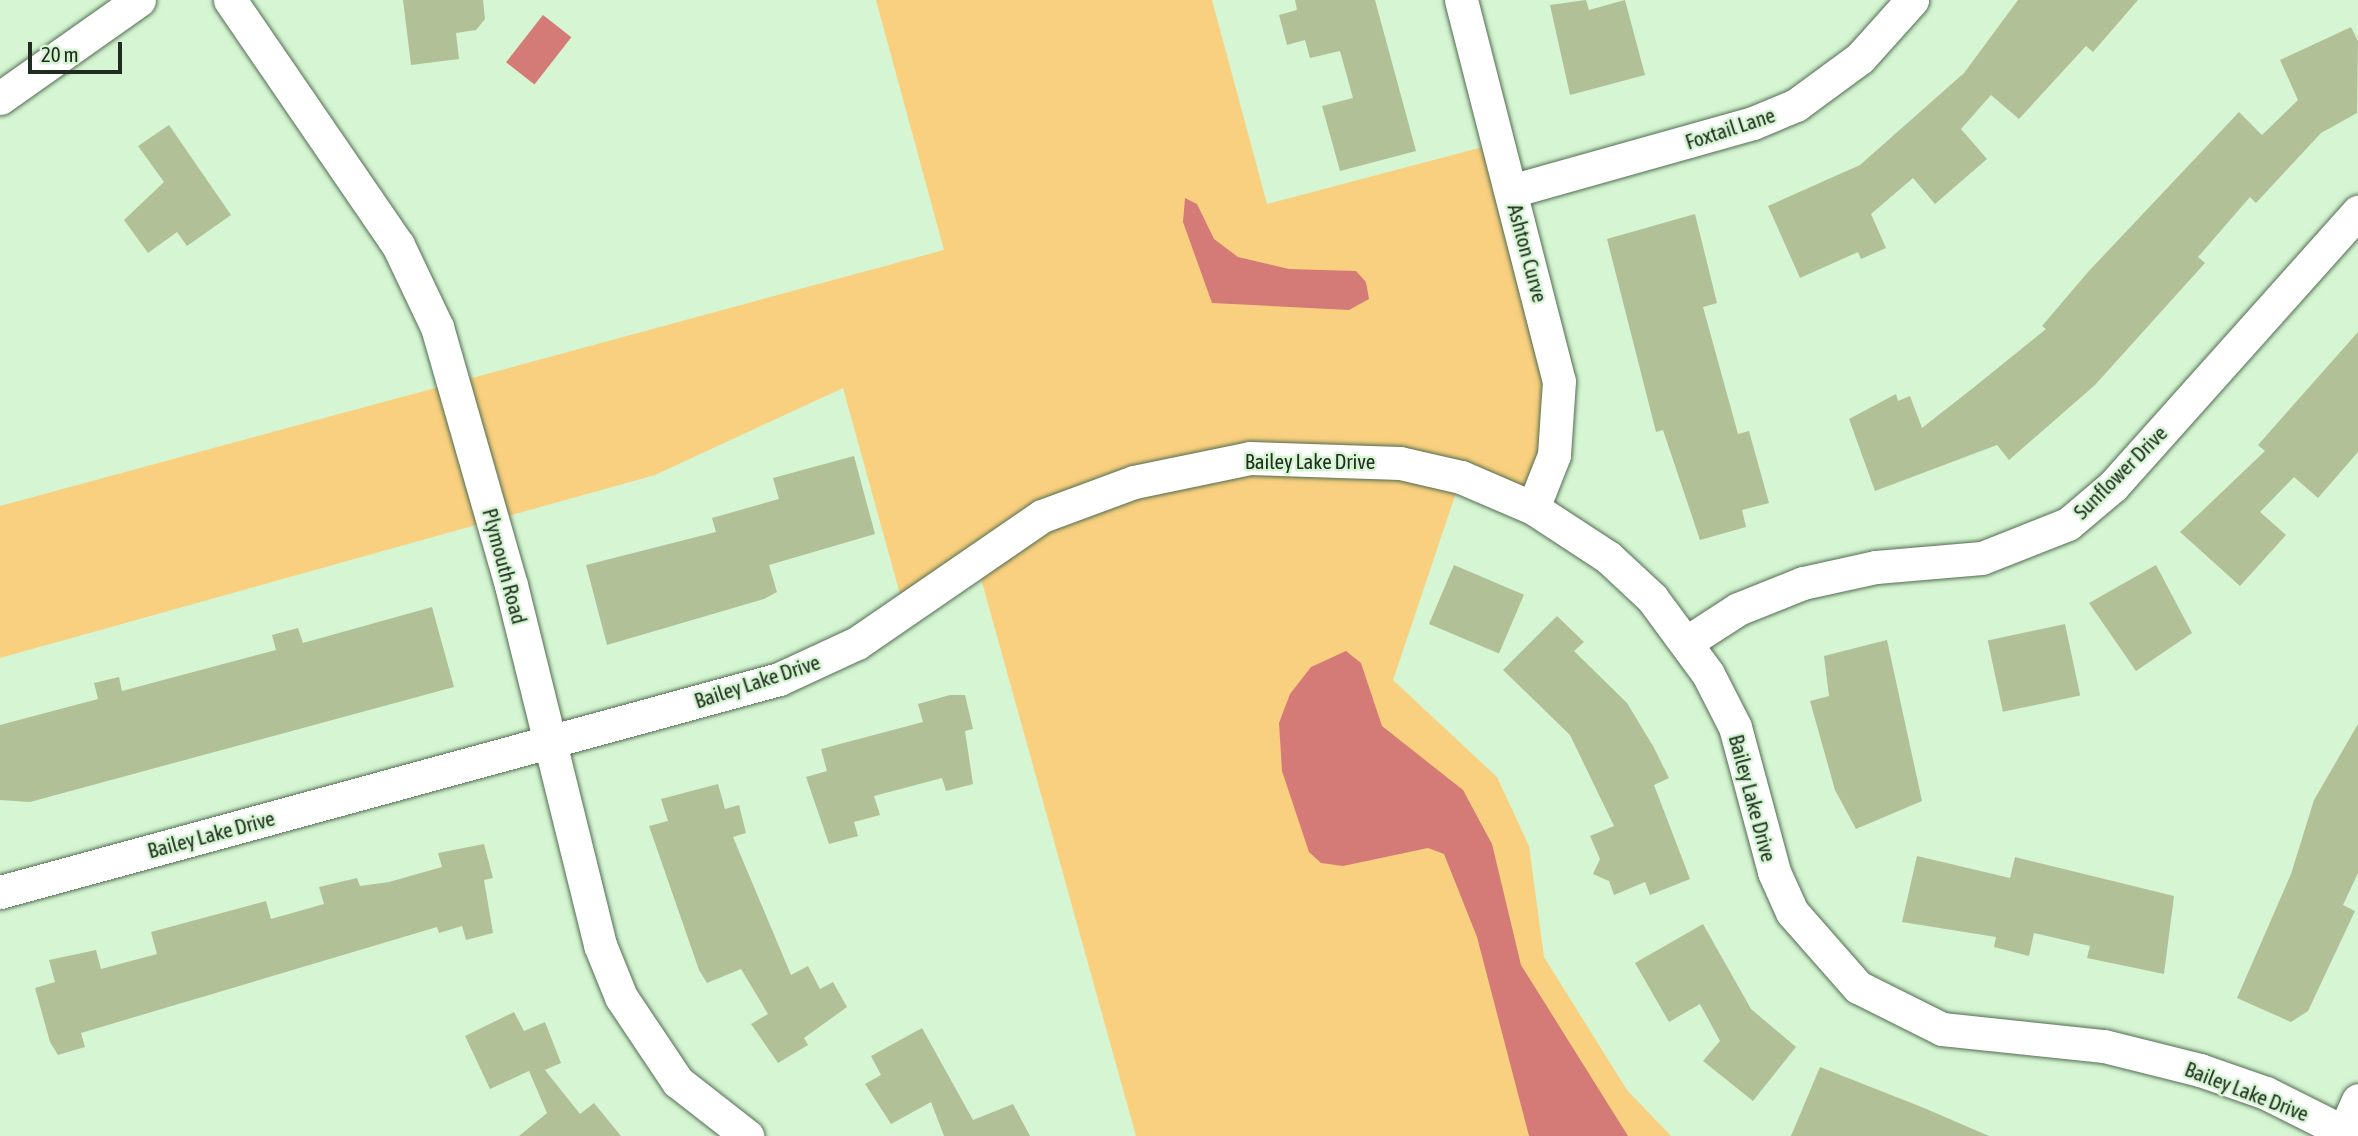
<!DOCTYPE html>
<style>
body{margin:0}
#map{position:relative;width:2358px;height:1136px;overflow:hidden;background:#d5f5d3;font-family:"Asap Condensed",sans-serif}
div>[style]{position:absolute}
.green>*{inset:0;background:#f9d07f}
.water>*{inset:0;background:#d47b78;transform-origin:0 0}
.building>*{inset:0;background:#b2c098;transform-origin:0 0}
.roads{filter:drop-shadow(0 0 2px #526d50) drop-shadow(0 0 2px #526d50)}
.minor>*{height:33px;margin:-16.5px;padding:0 16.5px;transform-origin:16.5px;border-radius:16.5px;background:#fff}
span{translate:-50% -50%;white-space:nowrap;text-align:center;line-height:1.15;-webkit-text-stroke:5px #d5f5d3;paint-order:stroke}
.street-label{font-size:21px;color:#212d20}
.scale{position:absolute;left:28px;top:42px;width:94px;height:32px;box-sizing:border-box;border:4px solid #212d20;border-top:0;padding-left:9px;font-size:21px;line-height:24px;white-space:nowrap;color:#212d20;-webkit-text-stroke:5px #d5f5d3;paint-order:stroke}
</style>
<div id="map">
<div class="green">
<div style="clip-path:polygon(876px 0,1212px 0,1267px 204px,1498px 143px,1551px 345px,1533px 508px,1461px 478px,1393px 680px,1497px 777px,1529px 846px,1544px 957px,1627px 1090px,1671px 1136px,1136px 1136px,975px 557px,905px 612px,843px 388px,655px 475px,0 658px,0 506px,944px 250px)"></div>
</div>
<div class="water">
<div style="left:543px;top:15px;width:36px;height:60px;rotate:38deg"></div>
<div style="clip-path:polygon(1185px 198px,1197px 204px,1214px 239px,1238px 257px,1289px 269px,1356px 271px,1366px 282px,1369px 299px,1349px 310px,1212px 303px,1183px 222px)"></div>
<div style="clip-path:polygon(1346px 651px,1361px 663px,1382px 726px,1463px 790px,1492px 844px,1521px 965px,1628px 1136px,1529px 1136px,1477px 937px,1444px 854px,1428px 848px,1343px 866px,1321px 863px,1309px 852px,1282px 771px,1279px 723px,1290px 694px,1311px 667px)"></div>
</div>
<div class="building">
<div style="clip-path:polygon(403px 0,483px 0,485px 19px,476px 30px,456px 33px,459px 59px,411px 65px)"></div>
<div style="clip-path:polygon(1295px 0,1375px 0,1416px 151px,1340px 171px,1322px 106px,1353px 98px,1340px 51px,1310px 58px,1305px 40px,1287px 45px,1279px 15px,1297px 10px)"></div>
<div style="clip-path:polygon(1586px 0,1589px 10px,1625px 0,1645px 75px,1570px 95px,1550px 5px)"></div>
<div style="clip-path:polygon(2018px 0,2138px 0,2093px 52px,2086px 46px,2019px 119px,1991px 95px,1961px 129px,1987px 159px,1935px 204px,1913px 178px,1871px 214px,1886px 248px,1861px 259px,1858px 252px,1800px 278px,1768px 206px,1860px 165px,1964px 73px)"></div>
<div style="clip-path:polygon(2351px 27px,2358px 41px,2357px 113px,2321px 133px,2256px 203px,2250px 197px,2198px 257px,2205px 263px,2095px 385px,2009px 460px,1997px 445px,1875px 491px,1849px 419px,1896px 394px,1898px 401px,1910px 396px,1922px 428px,1973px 388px,2046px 329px,2042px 326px,2088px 272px,2239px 112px,2262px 135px,2298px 100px,2280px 60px)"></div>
<div style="clip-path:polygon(169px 125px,231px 215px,187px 246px,177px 232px,148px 253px,124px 220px,164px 182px,138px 146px)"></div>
<div style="clip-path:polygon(1695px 214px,1717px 303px,1703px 307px,1738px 434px,1749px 431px,1769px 503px,1742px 510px,1746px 527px,1700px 540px,1663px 430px,1656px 432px,1607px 239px)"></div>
<div style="clip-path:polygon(2358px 332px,2358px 452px,2318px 498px,2294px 477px,2260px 512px,2286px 535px,2240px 586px,2180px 532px,2265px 451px,2258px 445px)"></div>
<div style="clip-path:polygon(854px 456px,875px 534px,769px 565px,777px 592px,764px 599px,607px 645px,586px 565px,716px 532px,712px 518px,779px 499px,773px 478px)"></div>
<div style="left:1454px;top:565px;width:76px;height:64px;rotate:23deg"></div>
<div style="clip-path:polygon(2156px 565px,2192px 633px,2136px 671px,2089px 603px)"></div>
<div style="clip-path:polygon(432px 607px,454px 687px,30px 802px,0 800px,0 725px,98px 699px,94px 683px,119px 677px,122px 691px,276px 650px,272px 635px,298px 628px,303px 643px)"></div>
<div style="clip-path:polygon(1557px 616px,1584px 642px,1574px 651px,1627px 703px,1653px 746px,1669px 778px,1654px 785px,1690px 879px,1650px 895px,1645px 882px,1614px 895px,1609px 881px,1593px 874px,1600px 859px,1590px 836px,1614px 826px,1570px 735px,1503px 670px)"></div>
<div style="left:2065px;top:624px;width:73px;height:79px;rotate:78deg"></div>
<div style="clip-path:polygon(1887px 640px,1922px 801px,1856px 829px,1835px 790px,1810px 701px,1829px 696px,1824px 656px)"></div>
<div style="clip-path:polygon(950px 695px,965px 695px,973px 729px,965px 731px,973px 784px,946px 791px,942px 778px,874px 796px,880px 815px,854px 822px,858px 836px,829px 844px,806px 777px,827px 771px,821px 749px,923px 722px,918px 704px)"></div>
<div style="clip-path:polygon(2358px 724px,2358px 873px,2343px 905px,2355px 911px,2308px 1011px,2291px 1022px,2237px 998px,2291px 874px,2314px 800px)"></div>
<div style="clip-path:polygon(718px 784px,725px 809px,739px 805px,746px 833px,733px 837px,791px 975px,808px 966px,820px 989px,833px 982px,847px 1007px,804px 1038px,808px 1045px,778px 1063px,751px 1024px,768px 1014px,741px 969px,707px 983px,699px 970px,649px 826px,668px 821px,661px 799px)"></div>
<div style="clip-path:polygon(484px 844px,493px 878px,484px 880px,493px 933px,466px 940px,462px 926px,439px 933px,437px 927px,81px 1033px,85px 1047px,58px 1055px,50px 1042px,35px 988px,55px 982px,49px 960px,96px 950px,101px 969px,157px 954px,151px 932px,266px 901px,271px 919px,324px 904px,319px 887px,357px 878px,360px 886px,389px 882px,442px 867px,438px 853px)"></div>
<div style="clip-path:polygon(1917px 856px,2010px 878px,2015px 857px,2174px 896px,2164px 974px,2087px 958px,2090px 946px,2034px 933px,2029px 956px,1994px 947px,1996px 937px,1902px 922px)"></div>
<div style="clip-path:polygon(1703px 924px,1751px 1009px,1796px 1047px,1753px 1101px,1703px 1061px,1720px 1041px,1700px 1004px,1669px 1022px,1635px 963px)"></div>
<div style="clip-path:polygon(514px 1012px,524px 1031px,545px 1022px,561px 1063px,545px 1070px,580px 1114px,594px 1103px,621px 1136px,519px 1136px,547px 1113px,529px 1071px,490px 1089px,465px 1036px)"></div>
<div style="clip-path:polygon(922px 1028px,973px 1120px,1013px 1104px,1030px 1136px,944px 1136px,931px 1102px,891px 1124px,865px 1084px,881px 1075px,871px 1056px)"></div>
<div style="clip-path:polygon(1820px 1067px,1924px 1108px,1989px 1136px,1791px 1136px)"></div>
</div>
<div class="roads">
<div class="minor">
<div style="left:230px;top:0;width:297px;rotate:55.6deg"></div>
<div style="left:398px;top:245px;width:91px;rotate:64.6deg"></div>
<div style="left:437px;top:327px;width:268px;rotate:74deg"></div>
<div style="left:511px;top:585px;width:371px;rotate:76.1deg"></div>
<div style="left:600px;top:945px;width:56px;rotate:68deg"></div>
<div style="left:621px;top:997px;width:102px;rotate:56.2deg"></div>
<div style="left:678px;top:1082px;width:88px;rotate:38deg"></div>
<div style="left:1461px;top:0;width:393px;rotate:75.6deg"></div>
<div style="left:1559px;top:381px;width:74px;rotate:93.9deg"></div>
<div style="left:1554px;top:455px;width:57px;rotate:111.6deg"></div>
<div style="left:0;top:98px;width:170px;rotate:-35.2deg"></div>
<div style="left:1511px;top:191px;width:251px;rotate:-15.7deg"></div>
<div style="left:1753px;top:123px;width:47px;rotate:-22.7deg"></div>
<div style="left:1796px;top:105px;width:79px;rotate:-36.3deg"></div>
<div style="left:1860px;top:58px;width:78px;rotate:-48.1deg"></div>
<div style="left:1687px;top:642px;width:61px;rotate:-32.9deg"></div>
<div style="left:1738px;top:609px;width:70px;rotate:-21.8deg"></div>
<div style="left:1803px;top:583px;width:75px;rotate:-12.4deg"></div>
<div style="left:1876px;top:567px;width:106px;rotate:-4.9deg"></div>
<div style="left:1982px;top:558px;width:92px;rotate:-21.6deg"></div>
<div style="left:2068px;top:524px;width:59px;rotate:-40.2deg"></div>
<div style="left:2113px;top:486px;width:368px;rotate:-48.2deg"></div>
<div style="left:0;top:892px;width:808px;rotate:-15.29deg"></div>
<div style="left:779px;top:679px;width:86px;rotate:-24.8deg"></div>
<div style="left:857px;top:643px;width:224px;rotate:-34.5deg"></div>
<div style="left:1042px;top:516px;width:98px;rotate:-20.3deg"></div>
<div style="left:1134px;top:482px;width:118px;rotate:-11.7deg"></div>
<div style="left:1250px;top:458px;width:150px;rotate:1.9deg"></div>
<div style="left:1400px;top:463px;width:63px;rotate:12.9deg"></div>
<div style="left:1461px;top:477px;width:78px;rotate:23.3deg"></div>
<div style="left:1533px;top:508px;width:90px;rotate:33.2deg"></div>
<div style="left:1608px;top:557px;width:60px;rotate:43deg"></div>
<div style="left:1652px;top:598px;width:94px;rotate:53.6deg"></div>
<div style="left:1708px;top:674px;width:59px;rotate:63deg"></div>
<div style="left:1735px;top:727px;width:150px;rotate:74.9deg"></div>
<div style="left:1774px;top:872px;width:44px;rotate:65.8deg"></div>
<div style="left:1792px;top:912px;width:100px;rotate:48.7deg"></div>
<div style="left:1858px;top:987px;width:94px;rotate:26.6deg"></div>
<div style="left:1942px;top:1029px;width:163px;rotate:6deg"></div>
<div style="left:2104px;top:1046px;width:99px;rotate:14deg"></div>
<div style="left:2200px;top:1070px;width:70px;rotate:19.2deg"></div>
<div style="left:2266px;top:1093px;width:96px;rotate:26.6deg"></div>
<div style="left:2342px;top:1136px;width:39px;rotate:-66deg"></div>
</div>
</div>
<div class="street-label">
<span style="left:1730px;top:128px;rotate:-18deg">Foxtail Lane</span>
<span style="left:1528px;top:253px;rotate:75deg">Ashton Curve</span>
<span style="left:1310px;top:461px">Bailey Lake Drive</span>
<span style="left:2120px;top:472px;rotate:-45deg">Sunflower Drive</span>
<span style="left:505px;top:566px;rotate:75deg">Plymouth Road</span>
<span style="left:757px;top:681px;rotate:-18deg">Bailey Lake Drive</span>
<span style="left:1753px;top:798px;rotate:75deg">Bailey Lake Drive</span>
<span style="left:211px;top:834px;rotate:-15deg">Bailey Lake Drive</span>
<span style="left:2247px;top:1091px;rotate:21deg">Bailey Lake Drive</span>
</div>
<div class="scale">20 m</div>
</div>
